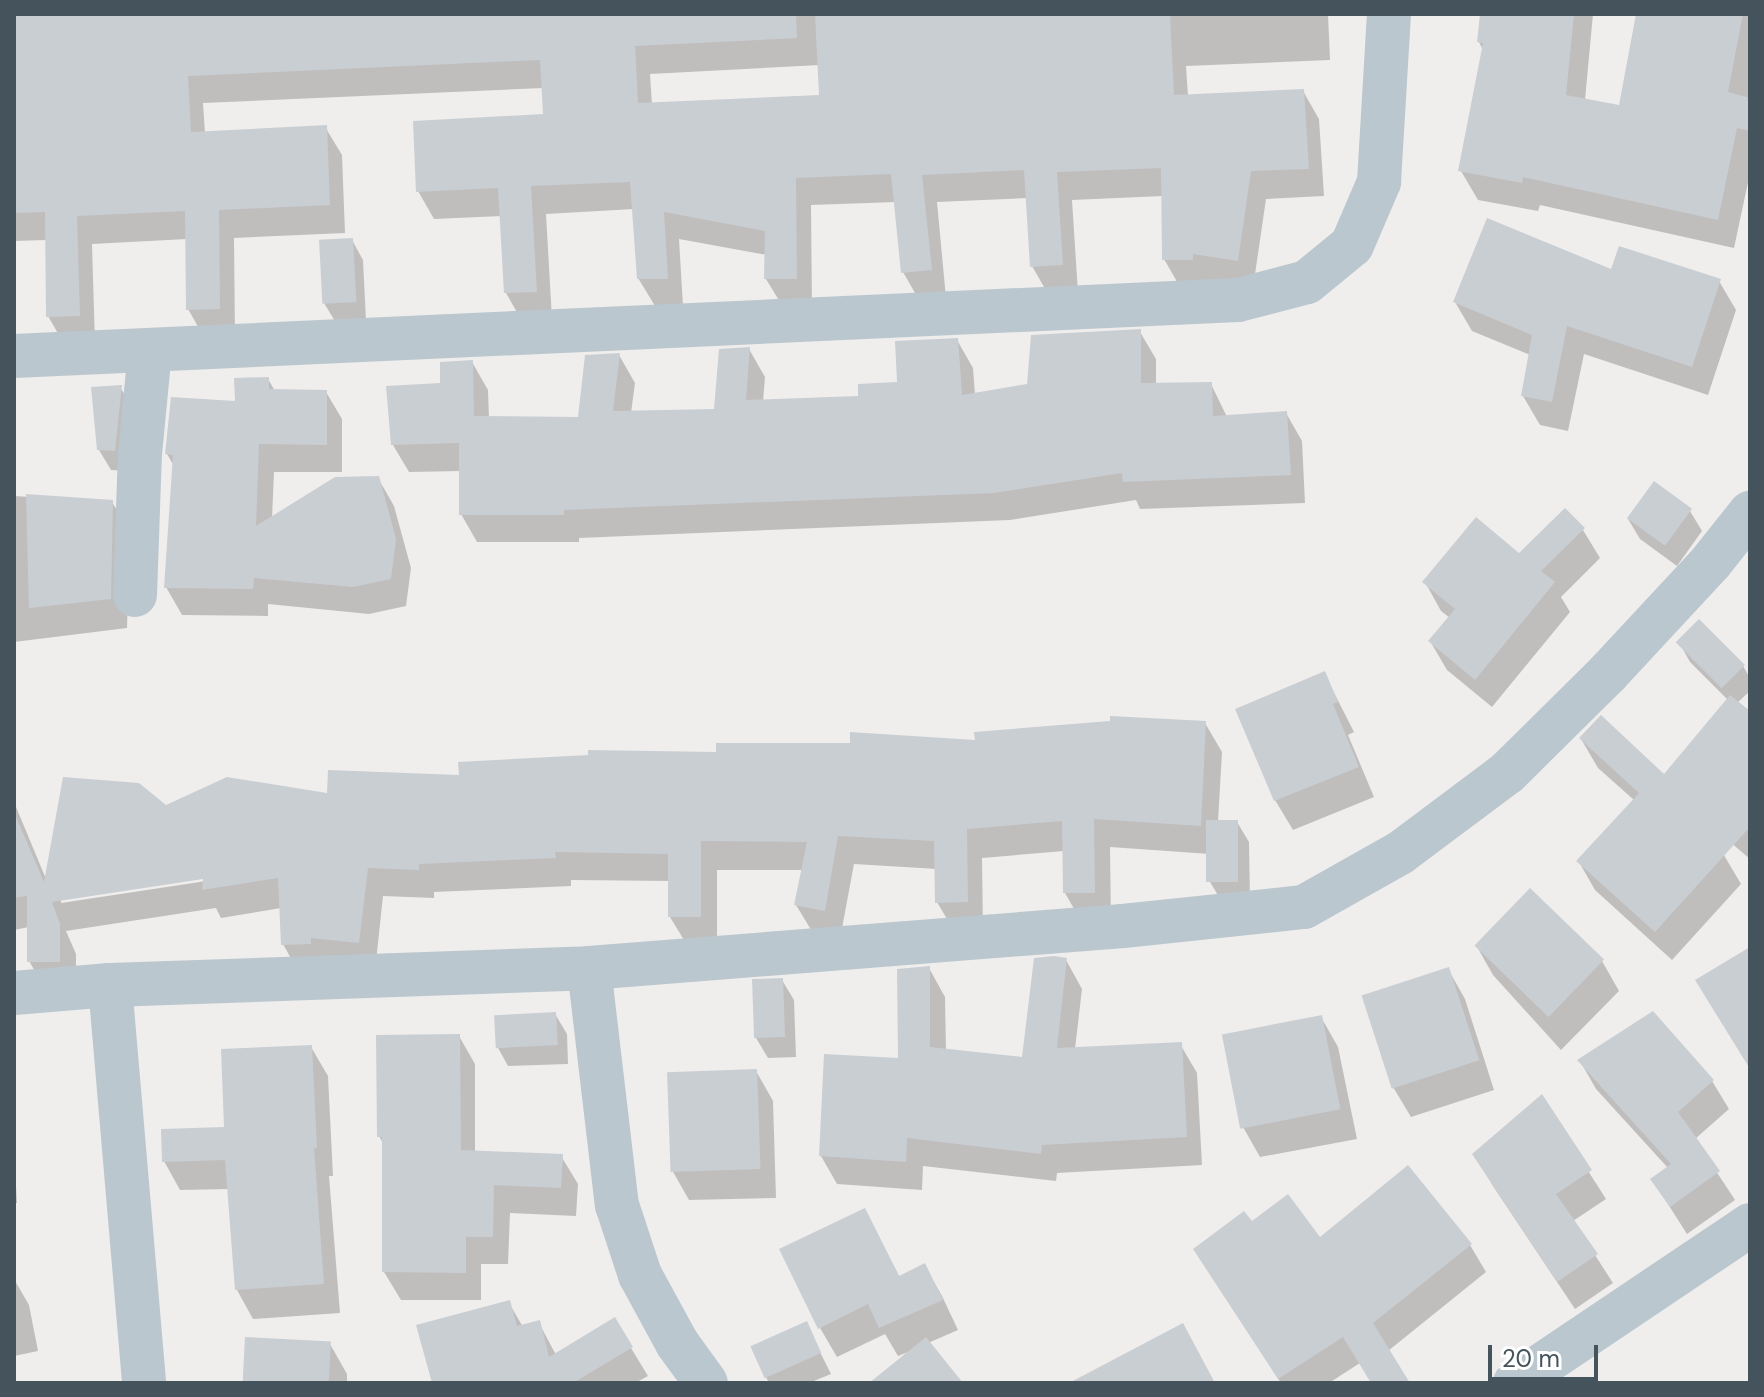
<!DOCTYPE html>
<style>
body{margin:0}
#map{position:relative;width:1764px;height:1397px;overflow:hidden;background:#f0eded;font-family:"DM Sans",sans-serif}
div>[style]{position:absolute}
.shadow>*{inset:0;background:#0003}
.building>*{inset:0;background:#c9ced3;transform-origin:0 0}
.minor>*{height:44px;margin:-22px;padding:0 22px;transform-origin:22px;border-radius:22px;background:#bac7ce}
span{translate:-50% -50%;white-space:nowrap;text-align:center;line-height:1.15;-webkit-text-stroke:6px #fff;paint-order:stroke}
.frame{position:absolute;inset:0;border:16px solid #44535c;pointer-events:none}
.scale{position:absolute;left:1488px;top:1345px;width:110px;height:36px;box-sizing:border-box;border:4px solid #44535c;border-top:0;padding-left:10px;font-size:24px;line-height:28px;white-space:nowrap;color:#44535c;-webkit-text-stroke:6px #fff;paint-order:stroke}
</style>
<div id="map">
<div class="shadow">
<div style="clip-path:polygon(evenodd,14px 14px,1328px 14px,1330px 60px,1186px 66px,1188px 96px,1303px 91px,1319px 119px,1324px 196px,1266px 199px,1253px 288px,1180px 287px,1164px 259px,1163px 196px,1072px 200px,1078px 293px,1048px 294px,1032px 266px,1028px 198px,937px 202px,946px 298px,919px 300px,903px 272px,896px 202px,811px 205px,812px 307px,783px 307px,766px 279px,767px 255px,679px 239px,683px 306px,655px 306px,638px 278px,634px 209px,546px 214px,552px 319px,522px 321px,506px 293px,502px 216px,434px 219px,418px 191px,545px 116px,543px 88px,203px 103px,205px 133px,325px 127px,342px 155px,345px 233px,234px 238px,235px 336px,204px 337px,188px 309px,187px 239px,92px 244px,95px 344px,64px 344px,48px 316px,47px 240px,14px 241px,14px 14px,820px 65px,821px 97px,652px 105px,650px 74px,820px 65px)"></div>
<div style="clip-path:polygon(1482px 14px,1593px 14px,1585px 100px,1620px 107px,1638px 14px,1750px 14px,1750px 173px,1734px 248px,1540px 205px,1538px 211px,1478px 200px,1461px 171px,1483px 50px,1479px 42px)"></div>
<div style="clip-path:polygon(352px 240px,363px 260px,366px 321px,336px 323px,324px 303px)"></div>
<div style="clip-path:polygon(1613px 271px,1719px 281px,1736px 310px,1708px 395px,1584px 354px,1568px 431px,1540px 425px,1523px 396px,1530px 355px,1472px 331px,1455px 302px)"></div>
<div style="clip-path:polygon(1140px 332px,1156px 359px,1156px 385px,1211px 384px,1227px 417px,1286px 413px,1302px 441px,1305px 503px,1140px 509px,1136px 500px,1010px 520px,579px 538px,579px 542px,477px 542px,461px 514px,461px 471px,409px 472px,393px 445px,442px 384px,472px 362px,488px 390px,489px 418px,580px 419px,619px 355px,635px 383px,631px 413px,716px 411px,749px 349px,765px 377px,763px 402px,860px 397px,899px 384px,957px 340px,973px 368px,975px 395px,1029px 386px)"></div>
<div style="clip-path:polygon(268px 379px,275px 391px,326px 392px,342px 419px,342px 472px,274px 472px,272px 519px,378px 478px,394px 506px,411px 568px,406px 606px,369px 614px,268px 604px,268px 616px,182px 615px,166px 587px,174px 466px,167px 454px)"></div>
<div style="clip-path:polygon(120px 387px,132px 407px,126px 471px,111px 470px,99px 450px)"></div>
<div style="clip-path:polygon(14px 496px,112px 502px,130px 532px,127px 628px,14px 642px)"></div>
<div style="clip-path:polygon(1690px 511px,1702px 531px,1677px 566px,1640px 539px,1628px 519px)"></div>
<div style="clip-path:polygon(1583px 530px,1600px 558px,1561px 597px,1570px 612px,1492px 707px,1447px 670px,1430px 641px,1450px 618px,1441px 611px,1425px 582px,1519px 556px)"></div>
<div style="clip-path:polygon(1679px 642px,1743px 666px,1750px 678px,1750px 691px,1737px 703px,1750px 714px,1750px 859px,1702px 818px,1741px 884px,1672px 960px,1595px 890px,1579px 862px,1634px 800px,1598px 768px,1581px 739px,1664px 777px,1728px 700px,1690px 662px)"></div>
<div style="clip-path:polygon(1324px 673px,1354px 732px,1348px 735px,1374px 797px,1293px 830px,1275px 800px,1237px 710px)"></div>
<div style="clip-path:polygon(evenodd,1205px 723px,1222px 752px,1218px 822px,1237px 822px,1249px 842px,1250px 901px,1222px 902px,1210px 882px,1210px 854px,1110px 847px,1111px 921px,1081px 921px,1065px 893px,1064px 851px,982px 858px,983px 930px,954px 931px,937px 902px,937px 869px,854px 864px,840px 939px,813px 933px,796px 905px,803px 870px,717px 870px,717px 945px,687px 945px,670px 917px,670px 881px,571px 880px,571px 886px,434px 892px,434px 898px,383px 896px,375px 971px,299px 973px,283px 944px,281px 908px,221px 918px,216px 908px,66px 931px,76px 954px,76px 990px,46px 990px,29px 961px,29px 927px,14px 930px,14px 802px,46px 879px,166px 807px,329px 795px,461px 777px,718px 754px,977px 742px,1205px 723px,212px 876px,213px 880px,61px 903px,61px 899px,212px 876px)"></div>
<div style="clip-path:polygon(1476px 945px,1602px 961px,1619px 991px,1561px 1050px,1493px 975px)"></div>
<div style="clip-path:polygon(1066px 960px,1082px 989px,1075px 1049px,1180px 1044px,1197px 1073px,1202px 1165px,1057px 1173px,1056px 1181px,923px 1166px,922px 1190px,837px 1184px,821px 1156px,900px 1060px,929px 968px,945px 997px,946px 1050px,1024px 1060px)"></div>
<div style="clip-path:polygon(1448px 969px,1465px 999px,1494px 1090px,1411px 1117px,1393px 1087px)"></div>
<div style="clip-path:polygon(782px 980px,794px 1000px,796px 1057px,768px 1058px,756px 1038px)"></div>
<div style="clip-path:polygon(555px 1014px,567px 1034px,568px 1064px,508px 1066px,497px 1046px)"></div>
<div style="clip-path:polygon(1321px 1017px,1338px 1047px,1357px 1139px,1260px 1157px,1243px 1127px)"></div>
<div style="clip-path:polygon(459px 1036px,475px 1064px,475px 1152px,561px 1156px,578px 1184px,576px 1216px,510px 1213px,508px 1264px,481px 1264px,481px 1300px,401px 1300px,384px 1272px,384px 1145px,379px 1136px)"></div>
<div style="clip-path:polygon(311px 1047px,328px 1076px,333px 1176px,329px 1176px,340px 1313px,253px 1319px,237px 1290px,229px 1189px,180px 1190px,164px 1161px,226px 1129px)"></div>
<div style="clip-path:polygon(1580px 1061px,1712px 1081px,1729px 1109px,1695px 1139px,1735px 1200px,1687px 1234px,1652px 1179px,1668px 1168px,1596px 1089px)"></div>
<div style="clip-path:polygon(756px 1071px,773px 1101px,776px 1198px,689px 1200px,672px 1170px)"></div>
<div style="clip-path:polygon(1541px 1097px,1606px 1199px,1573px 1221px,1613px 1283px,1575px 1309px,1491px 1183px)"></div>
<div style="clip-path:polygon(14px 1151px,17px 1203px,14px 1203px)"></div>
<div style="clip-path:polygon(865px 1210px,900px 1278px,925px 1266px,942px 1296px,958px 1330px,928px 1343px,960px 1383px,872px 1383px,908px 1352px,898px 1356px,885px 1334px,837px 1357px,820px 1328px)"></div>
<div style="clip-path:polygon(1251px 1224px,1320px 1240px,1470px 1245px,1486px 1272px,1388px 1351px,1408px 1383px,1372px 1383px,1360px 1363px,1329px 1383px,1281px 1383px,1212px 1276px)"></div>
<div style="clip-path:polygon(14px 1279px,29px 1305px,38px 1351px,14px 1356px)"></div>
<div style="clip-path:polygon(509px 1303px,523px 1327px,539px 1323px,556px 1355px,631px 1348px,648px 1376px,635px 1383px,434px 1383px)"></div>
<div style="clip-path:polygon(806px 1324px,831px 1374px,809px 1383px,769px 1383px,766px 1377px)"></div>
<div style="clip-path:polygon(330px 1344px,347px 1374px,347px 1383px,244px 1383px)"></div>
</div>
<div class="building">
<div style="clip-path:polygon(14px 14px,796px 14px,797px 38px,635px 46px,638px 103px,819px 95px,815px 14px,1170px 14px,1174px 95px,1304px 89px,1309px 169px,1251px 171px,1238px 261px,1193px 254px,1193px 260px,1162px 260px,1161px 168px,1057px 172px,1063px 265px,1030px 267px,1024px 170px,922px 175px,932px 270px,901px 273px,891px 174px,796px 178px,797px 279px,764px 279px,765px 231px,664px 212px,668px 279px,637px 279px,630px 182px,531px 186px,537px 292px,504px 293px,498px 188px,416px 192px,413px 121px,543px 114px,540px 60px,188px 76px,191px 132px,327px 125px,330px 205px,219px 210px,220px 309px,186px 310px,185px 211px,77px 216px,80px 316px,46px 317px,45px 212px,14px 213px)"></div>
<div style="clip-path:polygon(1480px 14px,1574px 14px,1566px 95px,1619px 105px,1636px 14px,1743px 14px,1728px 92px,1750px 98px,1750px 131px,1737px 128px,1718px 220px,1523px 177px,1522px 183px,1458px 171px,1483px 43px,1477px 42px)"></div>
<div style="clip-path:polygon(1487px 218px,1611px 269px,1619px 246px,1721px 279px,1692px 367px,1567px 326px,1552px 402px,1521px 396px,1532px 335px,1453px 302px)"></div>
<div style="left:353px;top:238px;width:64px;height:34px;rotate:87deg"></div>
<div style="clip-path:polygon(1141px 329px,1141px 383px,1212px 382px,1213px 416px,1287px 411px,1291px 475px,1123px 482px,1122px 473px,994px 493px,564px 510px,564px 515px,459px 515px,459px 443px,391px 445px,386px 386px,440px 383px,440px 362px,473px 360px,474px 416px,578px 417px,585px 355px,620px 353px,613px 411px,714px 409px,719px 349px,750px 347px,746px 400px,858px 396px,858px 384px,897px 382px,895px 341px,958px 338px,962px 395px,1027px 384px,1031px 335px)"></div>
<div style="clip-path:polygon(269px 377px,269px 389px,327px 390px,327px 445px,259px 444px,256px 526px,335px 477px,379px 476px,396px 539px,391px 579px,353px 587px,254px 578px,253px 589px,164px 588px,173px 455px,165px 454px,171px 397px,235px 401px,234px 378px)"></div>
<div style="clip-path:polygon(122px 385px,115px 451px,97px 450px,91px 387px)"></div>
<div style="left:1654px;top:481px;width:47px;height:46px;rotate:36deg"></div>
<div style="clip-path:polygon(26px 494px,113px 500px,111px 599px,29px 608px)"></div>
<div style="clip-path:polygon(1565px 508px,1585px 528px,1541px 571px,1555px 582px,1475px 680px,1428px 641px,1455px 609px,1422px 582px,1476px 517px,1519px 553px)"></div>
<div style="left:1699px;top:619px;width:65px;height:33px;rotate:45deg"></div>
<div style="clip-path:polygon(1325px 671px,1338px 702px,1333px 704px,1359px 767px,1274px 801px,1235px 709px)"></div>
<div style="clip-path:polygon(1730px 695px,1750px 711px,1750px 827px,1655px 932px,1576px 861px,1639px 793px,1579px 738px,1601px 715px,1664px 774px)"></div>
<div style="clip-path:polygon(1110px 716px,1206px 721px,1201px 826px,1094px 819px,1095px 893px,1063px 893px,1062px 821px,967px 829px,968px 902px,935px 903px,934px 841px,838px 836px,825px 911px,794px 905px,807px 842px,701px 841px,701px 917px,668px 917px,668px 854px,555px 852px,556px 858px,419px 864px,419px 870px,368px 868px,359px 943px,311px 938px,311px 944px,281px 945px,278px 878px,202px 890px,203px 879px,52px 902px,60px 924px,60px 962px,27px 962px,27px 896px,14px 898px,14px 812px,44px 882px,63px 777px,139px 783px,166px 805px,227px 777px,327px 793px,328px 770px,459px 775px,458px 762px,588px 755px,588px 750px,716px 752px,716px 743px,850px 743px,850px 732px,975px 740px,974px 732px,1110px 721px)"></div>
<div style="left:1206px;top:820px;width:32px;height:62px"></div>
<div style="left:1530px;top:888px;width:103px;height:80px;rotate:44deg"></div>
<div style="clip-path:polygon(1750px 947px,1750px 1069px,1695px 980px)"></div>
<div style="clip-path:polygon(1054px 956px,1067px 958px,1057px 1048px,1182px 1042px,1187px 1137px,1042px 1145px,1041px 1154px,907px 1138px,906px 1162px,819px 1156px,824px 1054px,898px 1058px,897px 969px,930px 966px,930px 1047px,1022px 1057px,1034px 958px)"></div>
<div style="left:1449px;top:967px;width:98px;height:92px;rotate:72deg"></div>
<div style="left:783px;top:978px;width:59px;height:31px;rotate:88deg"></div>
<div style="clip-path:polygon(1653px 1011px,1714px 1080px,1678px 1112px,1720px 1171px,1670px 1207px,1650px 1179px,1671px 1164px,1577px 1060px)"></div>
<div style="left:556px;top:1012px;width:33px;height:62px;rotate:87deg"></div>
<div style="left:1322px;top:1015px;width:96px;height:102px;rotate:79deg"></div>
<div style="clip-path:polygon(460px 1034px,461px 1150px,563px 1154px,561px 1188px,494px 1185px,493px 1237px,466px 1237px,466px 1273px,382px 1272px,382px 1137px,377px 1137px,376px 1035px)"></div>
<div style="clip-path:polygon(312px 1045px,317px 1148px,314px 1148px,324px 1284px,235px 1290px,225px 1160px,162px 1162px,161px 1129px,224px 1127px,221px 1049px)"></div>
<div style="left:757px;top:1069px;width:100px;height:90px;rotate:88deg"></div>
<div style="clip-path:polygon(1542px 1094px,1592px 1170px,1556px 1194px,1598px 1254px,1557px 1282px,1472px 1154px)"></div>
<div style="clip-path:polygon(1408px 1165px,1472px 1244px,1373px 1323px,1410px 1383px,1371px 1383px,1343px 1337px,1278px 1379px,1193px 1249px,1244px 1211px,1252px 1221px,1288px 1194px,1320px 1237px)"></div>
<div style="clip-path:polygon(865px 1208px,899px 1276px,925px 1263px,943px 1300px,879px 1328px,868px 1304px,818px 1329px,779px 1249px)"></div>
<div style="clip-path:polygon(510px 1300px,517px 1326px,540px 1320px,549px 1357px,615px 1317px,633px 1347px,573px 1383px,432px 1383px,416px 1325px)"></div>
<div style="left:807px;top:1321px;width:35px;height:62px;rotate:66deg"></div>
<div style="clip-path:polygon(1183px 1323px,1215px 1383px,1069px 1383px)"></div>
<div style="left:245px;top:1337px;width:86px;height:46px;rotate:3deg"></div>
<div style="clip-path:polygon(926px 1337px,963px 1383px,869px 1383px)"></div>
</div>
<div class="minor">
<div style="left:14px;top:356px;width:1225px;rotate:-2.62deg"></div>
<div style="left:1238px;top:300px;width:71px;rotate:-14.6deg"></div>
<div style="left:1307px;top:282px;width:58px;rotate:-39.4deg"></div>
<div style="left:1352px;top:245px;width:69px;rotate:-66.8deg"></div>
<div style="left:1379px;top:182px;width:168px;rotate:-86.6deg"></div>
<div style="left:135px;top:595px;width:141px;rotate:-88deg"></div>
<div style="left:140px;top:454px;width:104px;rotate:-84.5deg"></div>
<div style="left:589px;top:968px;width:239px;rotate:83.3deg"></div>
<div style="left:617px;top:1205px;width:74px;rotate:71.8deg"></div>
<div style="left:640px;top:1275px;width:77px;rotate:61.4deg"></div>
<div style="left:677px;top:1343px;width:49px;rotate:54.1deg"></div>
<div style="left:110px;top:985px;width:399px;rotate:85.1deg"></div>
<div style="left:14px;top:993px;width:96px;rotate:-4.8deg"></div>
<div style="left:110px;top:985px;width:479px;rotate:-2deg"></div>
<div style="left:589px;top:968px;width:536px;rotate:-4.5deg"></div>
<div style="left:1123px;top:926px;width:182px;rotate:-6deg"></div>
<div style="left:1304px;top:907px;width:110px;rotate:-29.4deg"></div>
<div style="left:1400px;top:853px;width:134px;rotate:-36.8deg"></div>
<div style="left:1507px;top:773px;width:142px;rotate:-44.7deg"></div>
<div style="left:1608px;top:673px;width:151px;rotate:-47.1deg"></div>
<div style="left:1711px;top:562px;width:63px;rotate:-51.5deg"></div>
<div style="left:1515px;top:1383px;width:283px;rotate:-33.9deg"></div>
</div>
<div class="frame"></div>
<div class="scale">20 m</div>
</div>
